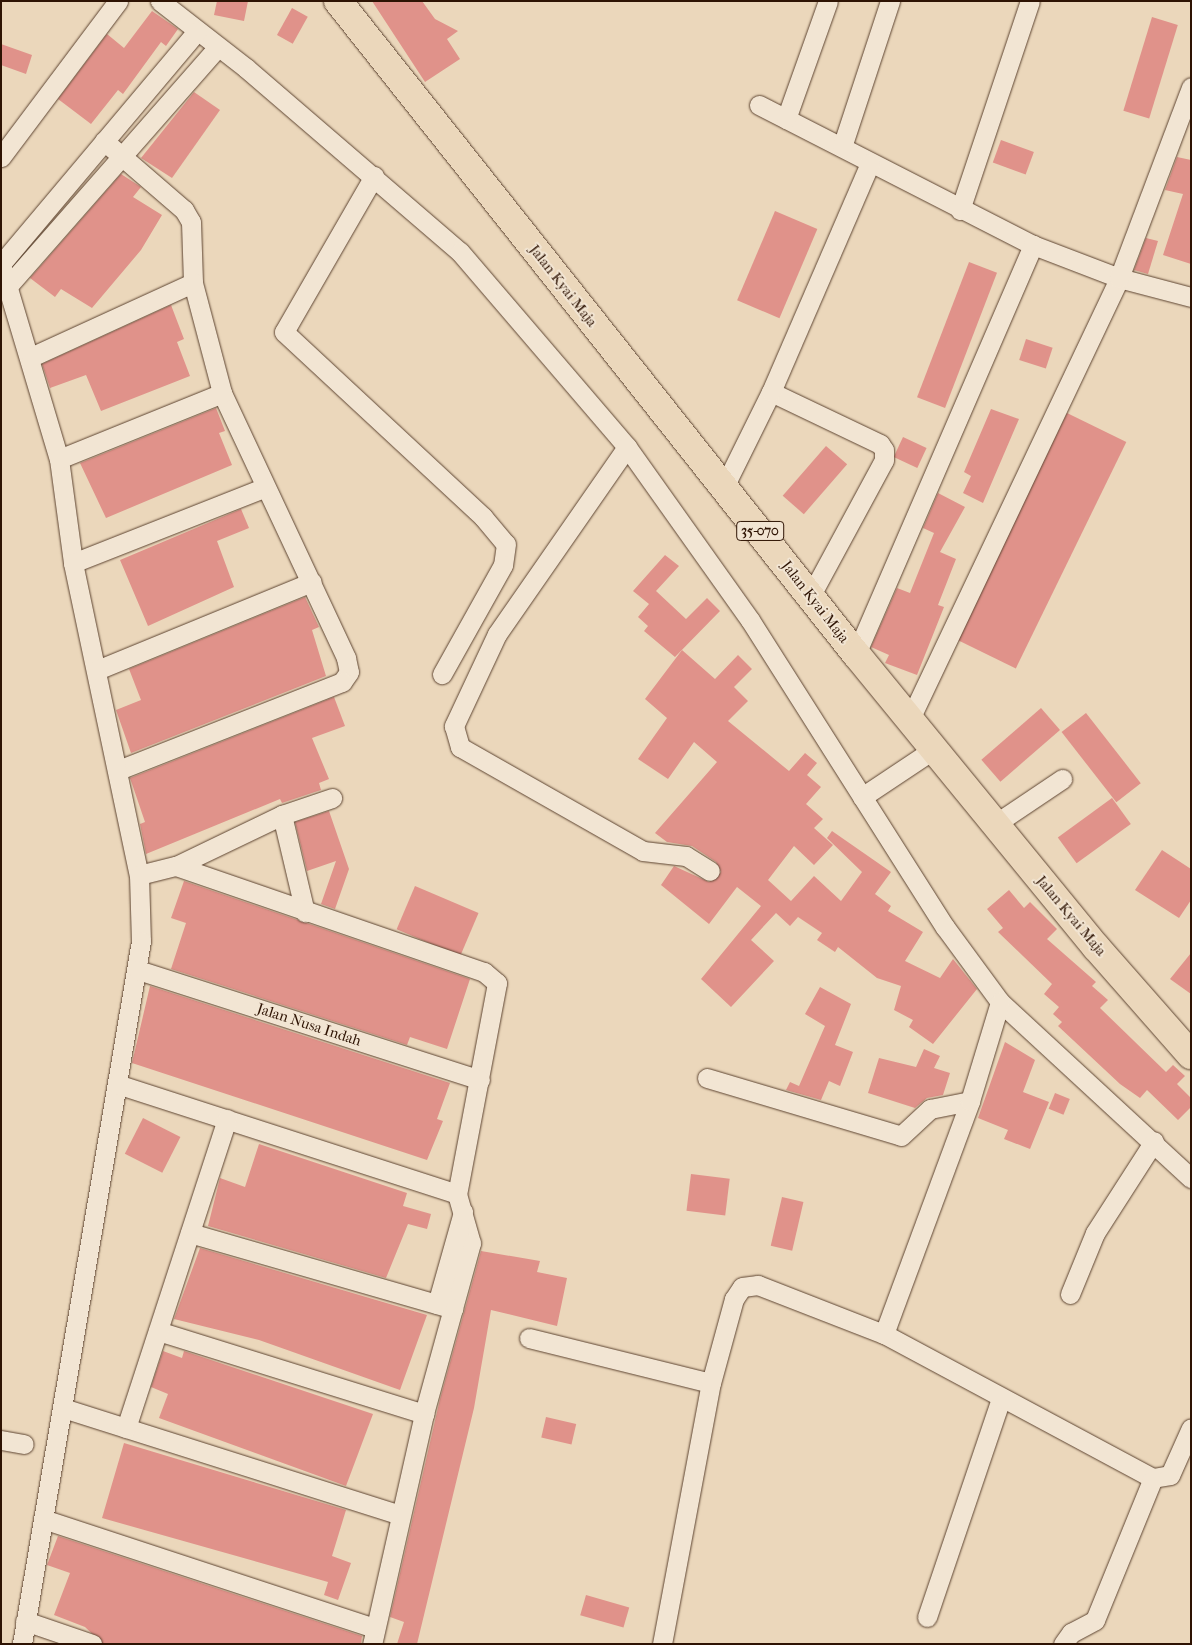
<!DOCTYPE html>
<style>
body{margin:0}
#map{position:relative;width:1192px;height:1645px;overflow:hidden;background:#ebd7bb;font-family:"IM FELL French Canon",serif}
div>[style]{position:absolute}
.building>*{inset:0;background:#e0928a;transform-origin:0 0}
.roads{filter:drop-shadow(0 0 1px #5d4431) drop-shadow(0 0 1px #5d4431)}
.street>*{height:19px;margin:-9.5px;padding:0 9.5px;transform-origin:9.5px;border-radius:9.5px;background:#f2e5d3}
.primary>*{height:28px;margin:-14px;padding:0 14px;transform-origin:14px;border-radius:14px;background:#ebd7bb}
span{translate:-50% -50%;white-space:nowrap;text-align:center;line-height:1.15;-webkit-text-stroke:4px #f2e5d3;paint-order:stroke}
.shield-label span{padding:1px 4px;background:#f2e5d3;border:1px solid;border-radius:4px;-webkit-text-stroke-width:0}
.shield-label{font-size:14px;color:#2e1303;font-weight:700}
.street-label{font-size:15px;color:#2e1303}
.frame{position:absolute;inset:0;border:2px solid #2e1303;pointer-events:none}
</style>
<div id="map">
<div class="building">
<div style="clip-path:polygon(217px 1px,248px 1px,244px 21px,214px 15px)"></div>
<div style="clip-path:polygon(372px 1px,422px 1px,435px 19px,458px 31px,447px 39px,460px 59px,425px 82px)"></div>
<div style="left:292px;top:8px;width:18px;height:31px;rotate:29deg"></div>
<div style="clip-path:polygon(152px 11px,178px 29px,166px 46px,161px 42px,123px 94px,118px 90px,91px 124px,58px 99px,107px 34px,124px 48px)"></div>
<div style="left:1152px;top:17px;width:27px;height:98px;rotate:17deg"></div>
<div style="clip-path:polygon(1px 44px,32px 55px,26px 74px,1px 65px)"></div>
<div style="clip-path:polygon(194px 92px,220px 110px,172px 178px,141px 158px)"></div>
<div style="left:1001px;top:140px;width:35px;height:24px;rotate:20deg"></div>
<div style="clip-path:polygon(1177px 157px,1191px 160px,1191px 264px,1163px 255px,1183px 194px,1165px 190px)"></div>
<div style="clip-path:polygon(121px 174px,141px 187px,133px 197px,162px 215px,141px 250px,92px 308px,61px 289px,55px 297px,30px 278px)"></div>
<div style="left:775px;top:211px;width:46px;height:97px;rotate:23deg"></div>
<div style="clip-path:polygon(1146px 238px,1158px 241px,1148px 274px,1134px 270px)"></div>
<div style="left:969px;top:262px;width:30px;height:145px;rotate:21deg"></div>
<div style="clip-path:polygon(171px 305px,184px 339px,177px 342px,190px 376px,101px 411px,86px 375px,50px 388px,42px 364px)"></div>
<div style="left:1026px;top:339px;width:28px;height:22px;rotate:18deg"></div>
<div style="clip-path:polygon(216px 408px,225px 431px,219px 433px,232px 465px,106px 518px,80px 463px)"></div>
<div style="clip-path:polygon(991px 409px,1019px 419px,983px 503px,963px 493px,971px 476px,964px 472px)"></div>
<div style="left:1067px;top:413px;width:66px;height:252px;rotate:26deg"></div>
<div style="left:903px;top:437px;width:26px;height:22px;rotate:25deg"></div>
<div style="left:826px;top:446px;width:28px;height:66px;rotate:41deg"></div>
<div style="clip-path:polygon(938px 493px,965px 507px,940px 552px,956px 559px,938px 605px,944px 607px,917px 675px,885px 663px,889px 655px,871px 647px,897px 588px,910px 593px,934px 533px,923px 528px)"></div>
<div style="clip-path:polygon(241px 509px,249px 528px,217px 541px,234px 587px,148px 626px,120px 560px)"></div>
<div style="clip-path:polygon(665px 555px,679px 566px,656px 591px,686px 619px,707px 598px,720px 611px,675px 657px,644px 631px,648px 626px,638px 617px,649px 604px,633px 591px)"></div>
<div style="clip-path:polygon(305px 597px,319px 627px,312px 630px,326px 676px,131px 753px,116px 710px,141px 700px,129px 669px)"></div>
<div style="clip-path:polygon(682px 650px,715px 679px,738px 655px,752px 669px,734px 687px,748px 701px,728px 721px,789px 771px,805px 753px,817px 763px,807px 775px,821px 787px,806px 804px,823px 819px,814px 828px,833px 845px,814px 865px,794px 846px,768px 880px,791px 901px,814px 876px,841px 901px,862px 872px,827px 838px,832px 831px,891px 872px,875px 894px,891px 906px,888px 911px,923px 932px,905px 961px,940px 978px,953px 959px,977px 989px,933px 1044px,909px 1027px,913px 1020px,894px 1010px,901px 986px,877px 978px,838px 947px,835px 952px,817px 940px,822px 933px,798px 917px,790px 926px,776px 913px,751px 940px,774px 961px,731px 1007px,701px 979px,761px 906px,737px 887px,709px 924px,661px 885px,674px 866px,709px 882px,721px 872px,716px 862px,692px 846px,667px 842px,655px 833px,717px 762px,694px 742px,668px 779px,638px 759px,667px 718px,645px 699px)"></div>
<div style="clip-path:polygon(334px 697px,345px 726px,312px 738px,329px 779px,319px 783px,321px 790px,282px 803px,280px 799px,146px 854px,140px 824px,145px 822px,130px 778px)"></div>
<div style="left:1041px;top:708px;width:29px;height:79px;rotate:49deg"></div>
<div style="left:1086px;top:713px;width:89px;height:31px;rotate:52deg"></div>
<div style="left:1112px;top:798px;width:32px;height:67px;rotate:54deg"></div>
<div style="clip-path:polygon(329px 811px,349px 869px,335px 909px,321px 904px,336px 861px,307px 871px,295px 822px)"></div>
<div style="clip-path:polygon(1162px 850px,1191px 869px,1191px 900px,1179px 918px,1135px 890px)"></div>
<div style="clip-path:polygon(184px 881px,470px 979px,447px 1049px,410px 1037px,407px 1045px,171px 969px,186px 923px,171px 918px)"></div>
<div style="left:415px;top:886px;width:69px;height:47px;rotate:23deg"></div>
<div style="clip-path:polygon(1009px 890px,1024px 908px,1030px 902px,1057px 929px,1047px 939px,1096px 982px,1092px 986px,1108px 1000px,1100px 1008px,1166px 1072px,1173px 1065px,1185px 1076px,1177px 1084px,1191px 1098px,1191px 1107px,1178px 1120px,1147px 1090px,1140px 1098px,1120px 1084px,1058px 1026px,1062px 1022px,1053px 1014px,1059px 1007px,1044px 994px,1052px 984px,998px 932px,1003px 928px,987px 909px)"></div>
<div style="clip-path:polygon(1191px 953px,1191px 994px,1170px 979px)"></div>
<div style="clip-path:polygon(150px 986px,450px 1083px,437px 1119px,443px 1121px,427px 1160px,132px 1063px)"></div>
<div style="clip-path:polygon(820px 987px,851px 1004px,835px 1045px,853px 1052px,840px 1086px,829px 1081px,821px 1100px,786px 1090px,790px 1082px,799px 1086px,825px 1026px,805px 1014px)"></div>
<div style="clip-path:polygon(1005px 1042px,1035px 1060px,1023px 1092px,1049px 1102px,1030px 1149px,1004px 1139px,1008px 1130px,978px 1118px)"></div>
<div style="clip-path:polygon(924px 1049px,940px 1056px,934px 1068px,950px 1073px,943px 1095px,927px 1098px,915px 1108px,868px 1093px,879px 1058px,916px 1067px)"></div>
<div style="left:1055px;top:1093px;width:16px;height:17px;rotate:22deg"></div>
<div style="left:143px;top:1118px;width:42px;height:40px;rotate:27deg"></div>
<div style="clip-path:polygon(259px 1144px,407px 1193px,403px 1206px,431px 1214px,427px 1229px,408px 1224px,386px 1278px,208px 1226px,220px 1178px,245px 1187px)"></div>
<div style="left:691px;top:1174px;width:39px;height:37px;rotate:7deg"></div>
<div style="left:782px;top:1197px;width:22px;height:50px;rotate:13deg"></div>
<div style="clip-path:polygon(200px 1248px,427px 1315px,400px 1390px,259px 1340px,174px 1319px)"></div>
<div style="clip-path:polygon(481px 1251px,540px 1261px,537px 1272px,567px 1278px,557px 1326px,491px 1310px,474px 1408px,417px 1644px,397px 1644px,404px 1622px,390px 1617px,440px 1399px)"></div>
<div style="clip-path:polygon(163px 1351px,182px 1358px,184px 1351px,373px 1414px,346px 1486px,159px 1418px,168px 1394px,151px 1387px)"></div>
<div style="left:546px;top:1417px;width:31px;height:21px;rotate:13deg"></div>
<div style="clip-path:polygon(124px 1443px,346px 1510px,332px 1556px,351px 1563px,338px 1600px,324px 1595px,328px 1582px,102px 1518px)"></div>
<div style="clip-path:polygon(58px 1536px,362px 1636px,361px 1644px,103px 1644px,85px 1627px,54px 1615px,70px 1573px,47px 1565px)"></div>
<div style="left:586px;top:1595px;width:45px;height:21px;rotate:16deg"></div>
</div>
<div class="roads">
<div class="street">
<div style="left:160px;top:1px;width:109px;rotate:37.9deg"></div>
<div style="left:246px;top:68px;width:282px;rotate:40.7deg"></div>
<div style="left:460px;top:252px;width:257px;rotate:49.4deg"></div>
<div style="left:627px;top:447px;width:212px;rotate:54.6deg"></div>
<div style="left:750px;top:620px;width:364px;rotate:57.6deg"></div>
<div style="left:945px;top:927px;width:93px;rotate:53.7deg"></div>
<div style="left:1000px;top:1002px;width:260px;rotate:42.7deg"></div>
<div style="left:759px;top:105px;width:308px;rotate:27.1deg"></div>
<div style="left:1033px;top:245px;width:92px;rotate:21deg"></div>
<div style="left:1119px;top:278px;width:74px;rotate:14.8deg"></div>
<div style="left:786px;top:119px;width:125px;rotate:-70.4deg"></div>
<div style="left:104px;top:141px;width:106px;rotate:40.8deg"></div>
<div style="left:184px;top:210px;width:14px;rotate:60deg"></div>
<div style="left:191px;top:222px;width:61px;rotate:88.1deg"></div>
<div style="left:193px;top:283px;width:114px;rotate:75.2deg"></div>
<div style="left:222px;top:393px;width:293px;rotate:64.9deg"></div>
<div style="left:346px;top:658px;width:14px;rotate:78deg"></div>
<div style="left:349px;top:672px;width:12px;rotate:125deg"></div>
<div style="left:342px;top:682px;width:240px;rotate:158.5deg"></div>
<div style="left:842px;top:147px;width:154px;rotate:-71.8deg"></div>
<div style="left:1px;top:157px;width:195px;rotate:-53.1deg"></div>
<div style="left:374px;top:176px;width:180px;rotate:120deg"></div>
<div style="left:284px;top:332px;width:272px;rotate:42.9deg"></div>
<div style="left:483px;top:517px;width:35px;rotate:50deg"></div>
<div style="left:506px;top:544px;width:21px;rotate:98deg"></div>
<div style="left:503px;top:565px;width:125px;rotate:119.2deg"></div>
<div style="left:960px;top:210px;width:220px;rotate:-71.5deg"></div>
<div style="left:1px;top:264px;width:304px;rotate:-49.9deg"></div>
<div style="left:1px;top:265px;width:202px;rotate:73.4deg"></div>
<div style="left:59px;top:459px;width:105px;rotate:82.3deg"></div>
<div style="left:73px;top:563px;width:319px;rotate:78.1deg"></div>
<div style="left:139px;top:875px;width:66px;rotate:88.3deg"></div>
<div style="left:141px;top:941px;width:713px;rotate:99.61deg"></div>
<div style="left:8px;top:286px;width:317px;rotate:-48.7deg"></div>
<div style="left:31px;top:357px;width:178px;rotate:-24.6deg"></div>
<div style="left:771px;top:392px;width:121px;rotate:25.5deg"></div>
<div style="left:880px;top:444px;width:7px;rotate:56deg"></div>
<div style="left:884px;top:450px;width:10px;rotate:90deg"></div>
<div style="left:884px;top:460px;width:156px;rotate:118.4deg"></div>
<div style="left:627px;top:447px;width:228px;rotate:124.8deg"></div>
<div style="left:497px;top:634px;width:102px;rotate:115.1deg"></div>
<div style="left:454px;top:726px;width:22px;rotate:74deg"></div>
<div style="left:460px;top:747px;width:210px;rotate:29.6deg"></div>
<div style="left:643px;top:851px;width:43px;rotate:6.6deg"></div>
<div style="left:686px;top:856px;width:28px;rotate:32deg"></div>
<div style="left:59px;top:459px;width:176px;rotate:-22deg"></div>
<div style="left:725px;top:485px;width:104px;rotate:-63.7deg"></div>
<div style="left:771px;top:392px;width:249px;rotate:-66.6deg"></div>
<div style="left:73px;top:563px;width:207px;rotate:-21.5deg"></div>
<div style="left:856px;top:654px;width:446px;rotate:-66.6deg"></div>
<div style="left:97px;top:670px;width:232px;rotate:-22.3deg"></div>
<div style="left:910px;top:719px;width:488px;rotate:-64.6deg"></div>
<div style="left:1119px;top:278px;width:204px;rotate:-69.3deg"></div>
<div style="left:862px;top:797px;width:87px;rotate:-33.7deg"></div>
<div style="left:282px;top:815px;width:100px;rotate:76.7deg"></div>
<div style="left:995px;top:824px;width:81px;rotate:-33.9deg"></div>
<div style="left:176px;top:866px;width:326px;rotate:19deg"></div>
<div style="left:484px;top:972px;width:17px;rotate:40deg"></div>
<div style="left:497px;top:983px;width:215px;rotate:100.7deg"></div>
<div style="left:457px;top:1194px;width:51px;rotate:74.1deg"></div>
<div style="left:471px;top:1243px;width:177px;rotate:105.4deg"></div>
<div style="left:424px;top:1414px;width:236px;rotate:102.7deg"></div>
<div style="left:139px;top:875px;width:38px;rotate:-14deg"></div>
<div style="left:176px;top:866px;width:118px;rotate:-25.7deg"></div>
<div style="left:282px;top:815px;width:53px;rotate:-18.8deg"></div>
<div style="left:138px;top:970px;width:359px;rotate:17.8deg"></div>
<div style="left:707px;top:1078px;width:202px;rotate:16.6deg"></div>
<div style="left:901px;top:1136px;width:40px;rotate:-43deg"></div>
<div style="left:930px;top:1109px;width:41px;rotate:-11.3deg"></div>
<div style="left:117px;top:1084px;width:357px;rotate:17.9deg"></div>
<div style="left:190px;top:1233px;width:274px;rotate:16.1deg"></div>
<div style="left:1070px;top:1294px;width:66px;rotate:-67.7deg"></div>
<div style="left:1095px;top:1233px;width:109px;rotate:-57.3deg"></div>
<div style="left:437px;top:1304px;width:96px;rotate:-74.2deg"></div>
<div style="left:158px;top:1331px;width:279px;rotate:17.3deg"></div>
<div style="left:884px;top:1334px;width:248px;rotate:-69.7deg"></div>
<div style="left:970px;top:1101px;width:103px;rotate:-73.1deg"></div>
<div style="left:529px;top:1338px;width:187px;rotate:13.9deg"></div>
<div style="left:63px;top:1408px;width:354px;rotate:17.6deg"></div>
<div style="left:126px;top:1428px;width:325px;rotate:-71.9deg"></div>
<div style="left:1px;top:1440px;width:23px;rotate:10deg"></div>
<div style="left:43px;top:1519px;width:348px;rotate:18.2deg"></div>
<div style="left:927px;top:1617px;width:231px;rotate:-71.3deg"></div>
<div style="left:25px;top:1621px;width:71px;rotate:18.9deg"></div>
<div style="left:662px;top:1644px;width:266px;rotate:-79.4deg"></div>
<div style="left:711px;top:1383px;width:87px;rotate:-74.7deg"></div>
<div style="left:734px;top:1299px;width:14px;rotate:-56deg"></div>
<div style="left:742px;top:1287px;width:16px;rotate:-7deg"></div>
<div style="left:758px;top:1285px;width:135px;rotate:21.3deg"></div>
<div style="left:884px;top:1334px;width:305px;rotate:28.2deg"></div>
<div style="left:1153px;top:1478px;width:17px;rotate:-10deg"></div>
<div style="left:1170px;top:1475px;width:51px;rotate:-65.9deg"></div>
<div style="left:1063px;top:1644px;width:14px;rotate:-54deg"></div>
<div style="left:1071px;top:1633px;width:27px;rotate:-28deg"></div>
<div style="left:1095px;top:1620px;width:153px;rotate:-67.8deg"></div>
</div>
<div class="primary">
<div style="left:338px;top:1px;width:834px;rotate:51.58deg"></div>
<div style="left:856px;top:654px;width:379px;rotate:50.7deg"></div>
<div style="left:1096px;top:947px;width:144px;rotate:48.7deg"></div>
</div>
</div>
<div class="shield-label">
<span style="left:760px;top:531px">35-070</span>
</div>
<div class="street-label">
<span style="left:563px;top:286px;rotate:52deg">Jalan Kyai Maja</span>
<span style="left:815px;top:602px;rotate:52deg">Jalan Kyai Maja</span>
<span style="left:1071px;top:916px;rotate:50deg">Jalan Kyai Maja</span>
<span style="left:309px;top:1025px;rotate:18deg">Jalan Nusa Indah</span>
</div>
<div class="frame"></div>
</div>
